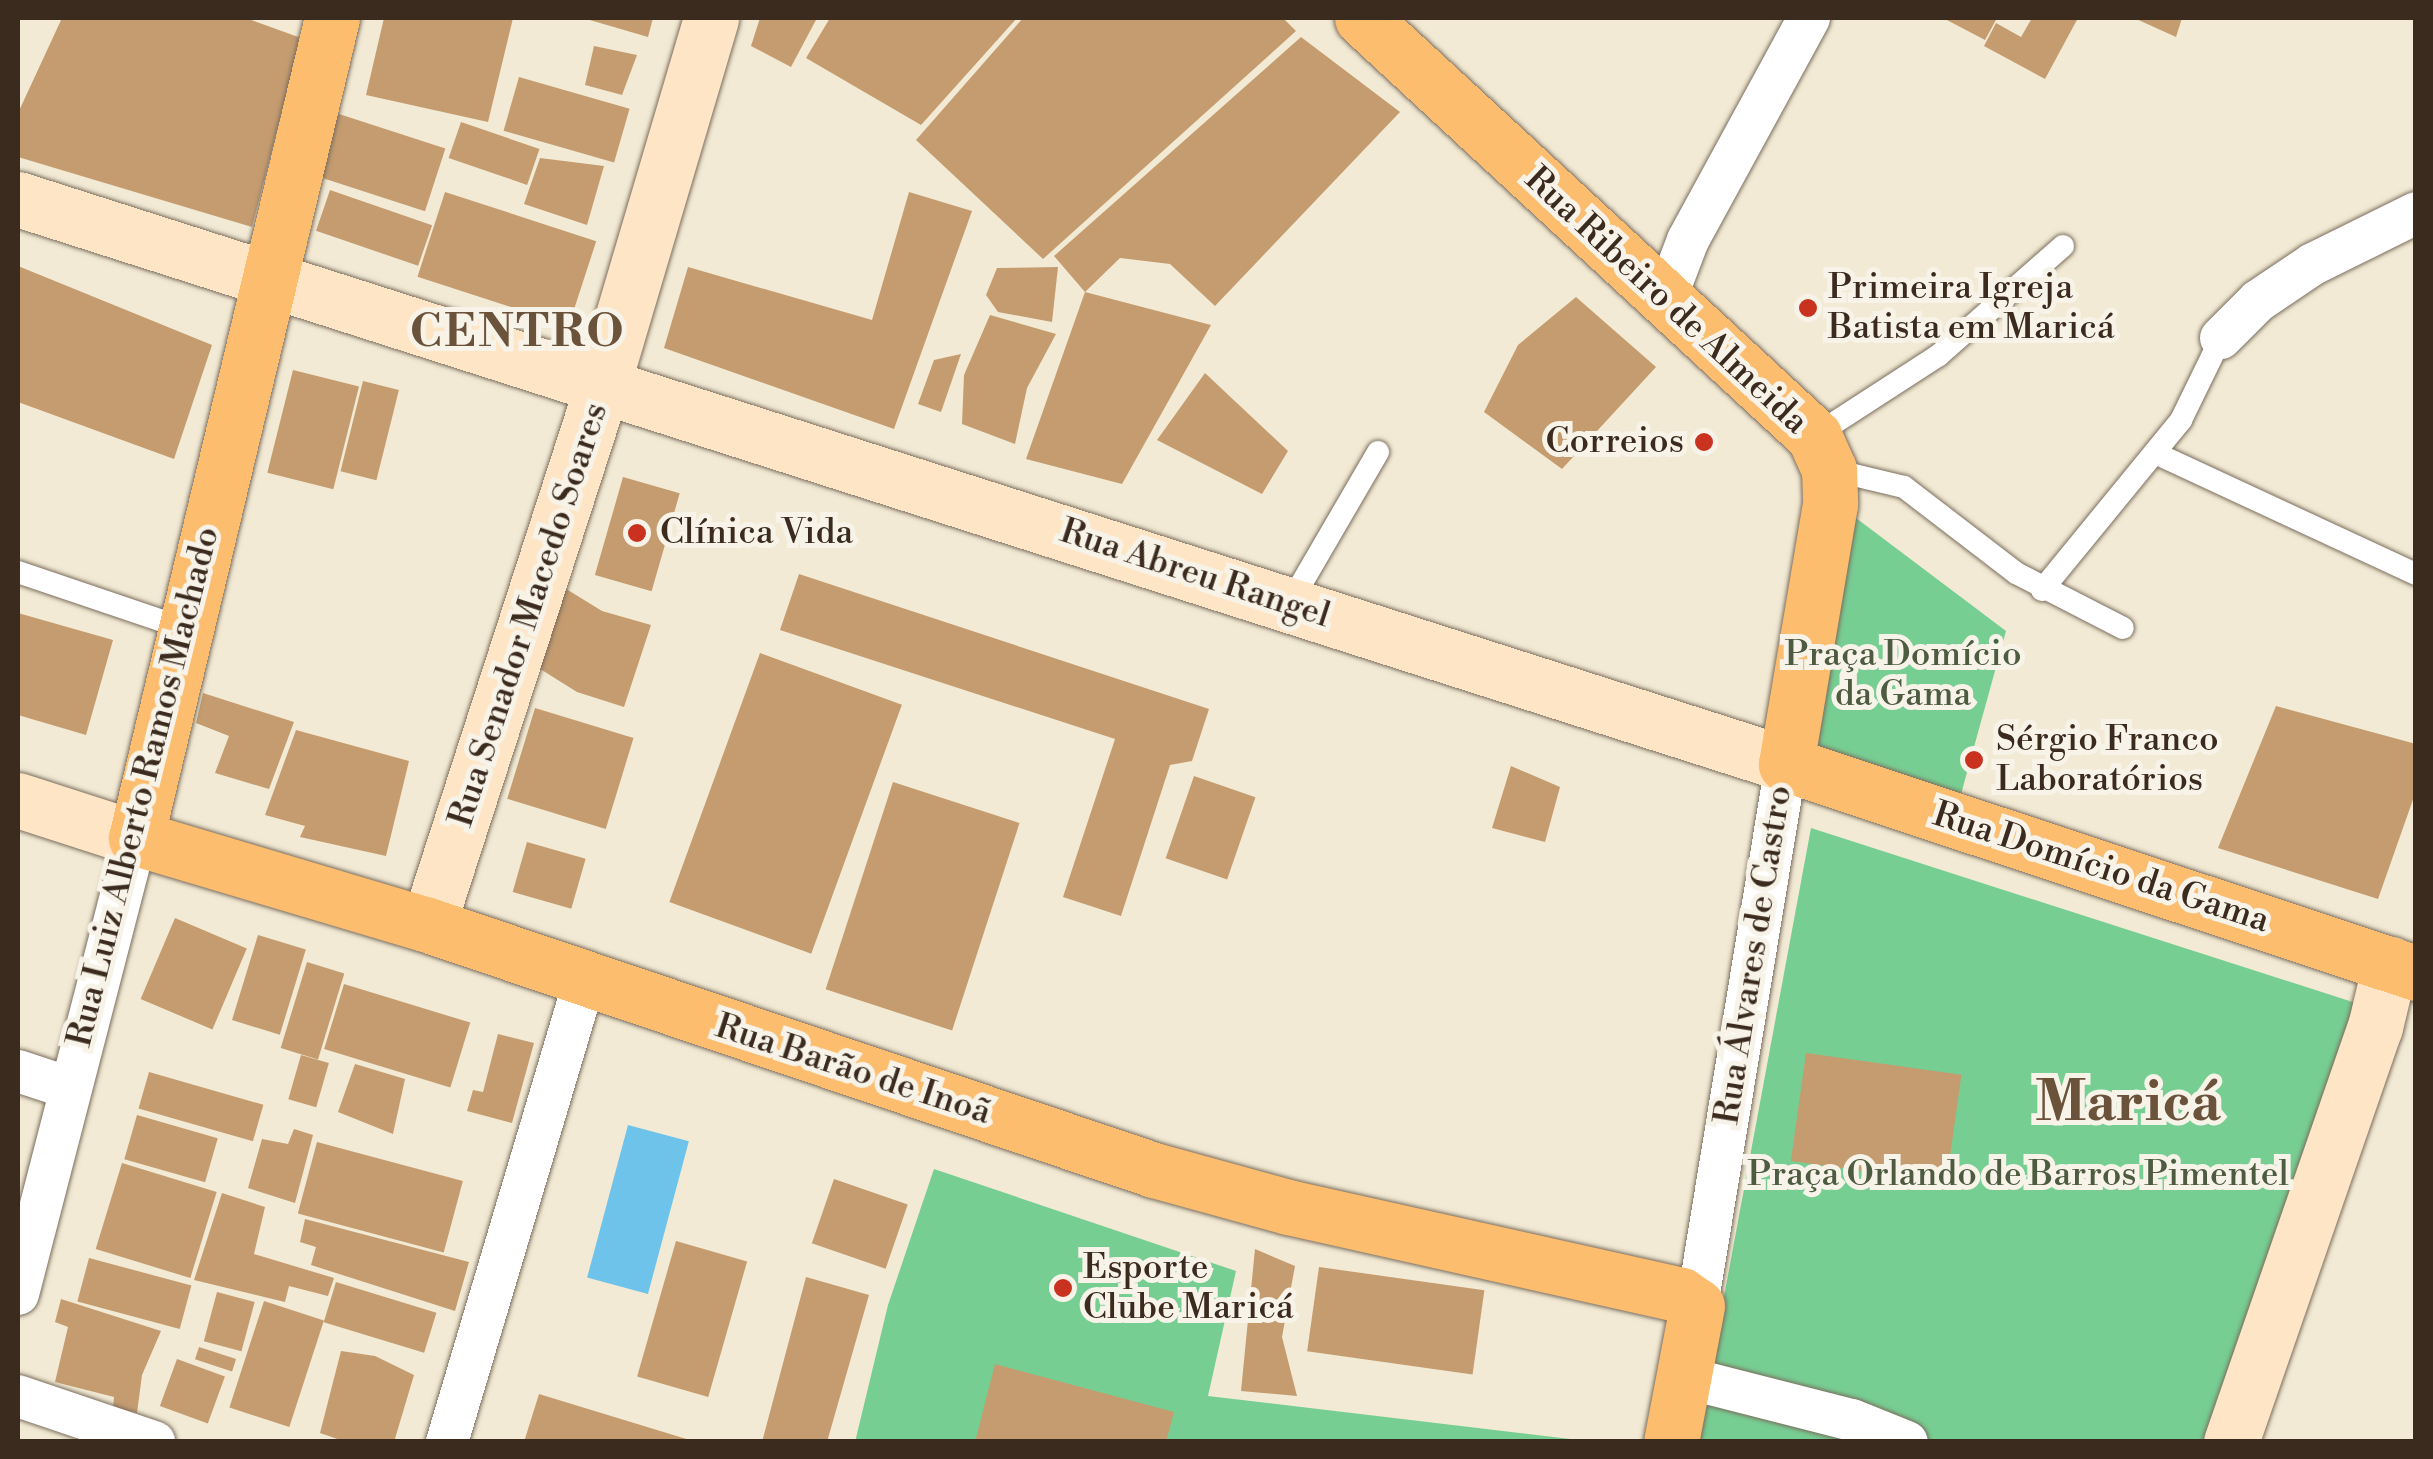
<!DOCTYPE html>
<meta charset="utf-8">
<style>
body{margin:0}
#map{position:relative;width:2433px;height:1459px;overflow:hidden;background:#f2ead4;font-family:"Libre Bodoni",serif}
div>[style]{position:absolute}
.green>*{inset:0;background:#77ce93}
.water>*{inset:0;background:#6dc3ea;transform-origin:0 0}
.building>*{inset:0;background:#c59c70;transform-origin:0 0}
.roads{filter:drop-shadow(0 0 2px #7b6d5e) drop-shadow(0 0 2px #7b6d5e)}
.lane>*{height:22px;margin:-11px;padding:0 11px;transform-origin:11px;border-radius:11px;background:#fff}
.street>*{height:42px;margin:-21px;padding:0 21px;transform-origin:21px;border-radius:21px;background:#fff}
.secondary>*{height:55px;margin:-27.5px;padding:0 27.5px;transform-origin:27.5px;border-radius:27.5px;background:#fee5c5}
.primary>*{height:55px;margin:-27.5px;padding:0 27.5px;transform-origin:27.5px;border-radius:27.5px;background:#fcbd6f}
.dots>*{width:28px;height:28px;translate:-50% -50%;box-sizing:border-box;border:5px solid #f7f3e8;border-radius:50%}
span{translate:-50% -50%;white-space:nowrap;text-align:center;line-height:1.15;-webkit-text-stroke:10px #f7f3e8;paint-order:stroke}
.poi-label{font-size:35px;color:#3b2a1e}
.left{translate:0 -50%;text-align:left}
.right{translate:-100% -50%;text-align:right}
.street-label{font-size:35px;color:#3b2a1e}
.park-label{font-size:35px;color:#4d5b41}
.district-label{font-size:45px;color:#6b523b;font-weight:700;letter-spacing:2.5px}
.town-label{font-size:55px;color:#6b523b;font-weight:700}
.frame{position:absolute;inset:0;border:20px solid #3b2a1e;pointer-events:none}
</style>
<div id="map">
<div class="green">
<div style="clip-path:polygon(1848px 512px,2006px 631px,1958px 805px,1798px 754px)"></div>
<div style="clip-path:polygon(1811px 828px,2362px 1005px,2208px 1441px,1697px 1442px)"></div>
<div style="clip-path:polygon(934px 1169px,1236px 1271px,1208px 1396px,1587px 1441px,855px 1442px,888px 1305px)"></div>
</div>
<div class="water">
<div style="left:628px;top:1125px;width:63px;height:158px;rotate:15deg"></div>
</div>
<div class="building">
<div style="clip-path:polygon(62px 18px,246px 18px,301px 38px,252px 227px,18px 157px,18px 113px)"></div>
<div style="clip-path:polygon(384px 18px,513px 18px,488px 122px,366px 95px)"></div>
<div style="clip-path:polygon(583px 18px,653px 18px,648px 37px)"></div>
<div style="clip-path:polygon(760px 18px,817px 18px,791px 67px,751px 46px)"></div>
<div style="clip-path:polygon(830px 18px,1017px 18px,921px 125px,806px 58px)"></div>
<div style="clip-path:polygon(1023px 18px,1283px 18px,1296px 31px,1043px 259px,916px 140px)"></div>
<div style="clip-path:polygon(1943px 18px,1997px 18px,1985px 40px)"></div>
<div style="clip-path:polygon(2032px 18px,2078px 18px,2045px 79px,1984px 46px,1996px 23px,2021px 37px)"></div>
<div style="clip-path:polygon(2134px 18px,2182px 18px,2176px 37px)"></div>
<div style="clip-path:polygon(1301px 37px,1400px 112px,1215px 306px,1170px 264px,1120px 258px,1085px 292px,1054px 256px)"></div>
<div style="clip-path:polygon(594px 46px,637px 55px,622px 95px,585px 85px)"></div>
<div style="left:519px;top:77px;width:115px;height:56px;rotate:16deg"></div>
<div style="left:336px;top:113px;width:115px;height:66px;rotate:18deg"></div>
<div style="left:461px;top:122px;width:83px;height:38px;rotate:19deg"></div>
<div style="clip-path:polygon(540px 158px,604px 166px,587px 225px,524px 204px)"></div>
<div style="left:330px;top:190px;width:108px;height:43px;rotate:19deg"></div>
<div style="left:445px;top:192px;width:159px;height:89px;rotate:18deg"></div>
<div style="clip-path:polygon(909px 192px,972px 211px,894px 429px,664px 348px,688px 267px,872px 320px)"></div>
<div style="clip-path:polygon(18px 266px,212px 345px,174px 459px,18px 402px)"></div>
<div style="clip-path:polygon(1058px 267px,1052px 322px,998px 312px,986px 295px,997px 268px)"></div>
<div style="clip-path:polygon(1085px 292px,1211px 325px,1122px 484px,1026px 459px)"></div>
<div style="clip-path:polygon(1576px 297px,1656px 367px,1562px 469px,1484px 412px,1518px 345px)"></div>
<div style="clip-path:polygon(990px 315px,1056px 334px,1027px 388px,1015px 444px,962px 424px,964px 375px)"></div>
<div style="clip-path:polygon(961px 354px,941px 412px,918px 404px,934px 360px)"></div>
<div style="left:293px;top:370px;width:68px;height:106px;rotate:14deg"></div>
<div style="clip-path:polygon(1205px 373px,1288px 451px,1262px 494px,1157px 440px)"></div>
<div style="left:363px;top:381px;width:37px;height:93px;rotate:14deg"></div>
<div style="left:623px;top:477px;width:59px;height:102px;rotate:16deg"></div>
<div style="clip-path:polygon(799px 574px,1209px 709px,1192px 761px,1170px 765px,1121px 916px,1063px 897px,1115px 739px,780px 630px)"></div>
<div style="clip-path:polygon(563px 587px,602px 611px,651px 625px,624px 707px,577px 692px,537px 667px)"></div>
<div style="clip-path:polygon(18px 613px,113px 640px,86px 735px,18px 715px)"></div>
<div style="left:760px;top:653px;width:151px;height:265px;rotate:20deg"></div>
<div style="clip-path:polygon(203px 693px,294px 722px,269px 789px,215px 773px,229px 736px,196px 723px)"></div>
<div style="clip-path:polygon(2276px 706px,2416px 744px,2416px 791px,2378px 899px,2218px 848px)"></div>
<div style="left:535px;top:708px;width:103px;height:95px;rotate:17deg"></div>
<div style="clip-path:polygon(296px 730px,409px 761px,386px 856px,300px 837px,305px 826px,265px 815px)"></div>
<div style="clip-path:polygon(1511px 766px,1560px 787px,1545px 842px,1492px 828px)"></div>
<div style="left:1194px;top:776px;width:65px;height:87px;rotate:19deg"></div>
<div style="left:893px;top:782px;width:133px;height:218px;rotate:18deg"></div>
<div style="left:527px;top:842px;width:61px;height:52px;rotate:16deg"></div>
<div style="left:175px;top:918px;width:78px;height:88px;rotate:23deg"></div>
<div style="left:258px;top:935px;width:50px;height:89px;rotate:17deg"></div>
<div style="left:307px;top:962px;width:39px;height:90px;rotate:17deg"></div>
<div style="left:344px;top:984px;width:132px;height:68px;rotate:17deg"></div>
<div style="clip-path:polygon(498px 1034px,534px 1043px,512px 1123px,467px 1111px,473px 1090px,483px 1092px)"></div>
<div style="left:1806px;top:1053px;width:157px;height:109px;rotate:8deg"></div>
<div style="left:301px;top:1055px;width:29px;height:46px;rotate:16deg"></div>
<div style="clip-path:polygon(355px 1064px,405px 1079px,393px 1134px,338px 1112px)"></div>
<div style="left:149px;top:1072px;width:119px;height:38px;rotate:16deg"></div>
<div style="left:137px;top:1115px;width:84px;height:46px;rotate:16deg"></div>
<div style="clip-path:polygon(294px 1129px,313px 1135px,295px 1203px,248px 1188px,262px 1139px,288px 1144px)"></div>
<div style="left:317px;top:1142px;width:151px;height:74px;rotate:15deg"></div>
<div style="left:122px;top:1163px;width:99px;height:90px;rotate:17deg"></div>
<div style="left:834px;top:1179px;width:78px;height:68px;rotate:19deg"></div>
<div style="clip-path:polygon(222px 1193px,265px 1207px,254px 1254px,334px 1278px,328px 1296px,289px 1286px,285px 1302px,194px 1280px)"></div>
<div style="clip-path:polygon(305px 1219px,469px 1262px,455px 1311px,311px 1265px,316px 1247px,300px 1242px)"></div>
<div style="left:676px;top:1241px;width:74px;height:141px;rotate:16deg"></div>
<div style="clip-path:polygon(1255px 1249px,1295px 1266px,1282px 1337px,1297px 1396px,1241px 1391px)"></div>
<div style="left:89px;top:1258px;width:106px;height:45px;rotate:15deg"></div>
<div style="left:1319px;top:1267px;width:167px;height:85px;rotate:8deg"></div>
<div style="clip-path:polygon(806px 1277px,869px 1295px,827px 1442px,762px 1442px)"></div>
<div style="left:336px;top:1282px;width:105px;height:42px;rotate:17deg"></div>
<div style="left:217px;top:1292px;width:39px;height:51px;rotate:15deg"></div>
<div style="clip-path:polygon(61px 1299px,161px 1331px,142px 1375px,137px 1413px,113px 1407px,114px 1397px,55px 1382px,68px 1327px,55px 1322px)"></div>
<div style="left:264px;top:1301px;width:63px;height:112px;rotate:18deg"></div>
<div style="left:199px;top:1347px;width:39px;height:13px;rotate:18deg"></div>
<div style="clip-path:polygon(341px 1351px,375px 1356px,414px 1375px,394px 1442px,346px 1442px,320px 1433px)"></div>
<div style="left:177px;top:1359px;width:51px;height:50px;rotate:20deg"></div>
<div style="clip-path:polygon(995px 1364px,1174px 1412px,1166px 1442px,975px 1442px)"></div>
<div style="clip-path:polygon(539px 1394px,693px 1441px,693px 1442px,524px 1442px)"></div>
</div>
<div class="roads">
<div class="lane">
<div style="left:1814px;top:436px;width:149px;rotate:-32.9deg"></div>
<div style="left:1939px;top:355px;width:165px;rotate:-41.3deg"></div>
<div style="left:2155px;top:453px;width:288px;rotate:24.9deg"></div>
<div style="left:1829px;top:469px;width:77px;rotate:13.5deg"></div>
<div style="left:1904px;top:487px;width:141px;rotate:37.5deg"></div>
<div style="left:2016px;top:573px;width:120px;rotate:27.2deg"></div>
<div style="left:18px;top:572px;width:174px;rotate:18.7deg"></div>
<div style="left:2042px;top:590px;width:220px;rotate:-50.7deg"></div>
<div style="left:2181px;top:420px;width:91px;rotate:-64deg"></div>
<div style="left:1289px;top:605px;width:177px;rotate:-59.8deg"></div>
</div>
<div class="street">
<div style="left:1667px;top:295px;width:59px;rotate:-69.1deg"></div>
<div style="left:1688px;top:240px;width:253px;rotate:-61.4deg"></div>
<div style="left:2221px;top:338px;width:52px;rotate:-45deg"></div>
<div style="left:2258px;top:301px;width:66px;rotate:-33.9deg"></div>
<div style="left:2313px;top:264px;width:115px;rotate:-26.3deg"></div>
<div style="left:18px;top:1071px;width:54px;rotate:18.4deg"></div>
<div style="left:18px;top:1294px;width:471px;rotate:-75.5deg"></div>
<div style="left:1697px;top:1306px;width:549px;rotate:-80.67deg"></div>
<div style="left:1683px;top:1377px;width:174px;rotate:14.3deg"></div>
<div style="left:1852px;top:1420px;width:59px;rotate:21.8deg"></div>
<div style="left:18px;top:1396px;width:144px;rotate:18.7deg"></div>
<div style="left:447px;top:1442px;width:482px;rotate:-73.4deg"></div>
</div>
<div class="secondary">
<div style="left:18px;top:199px;width:1856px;rotate:17.72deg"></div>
<div style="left:18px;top:800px;width:124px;rotate:17.9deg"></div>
<div style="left:428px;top:925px;width:562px;rotate:-72.08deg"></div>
<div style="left:601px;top:390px;width:388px;rotate:-73.5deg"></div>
<div style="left:2231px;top:1442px;width:439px;rotate:-70.9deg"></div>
<div style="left:2375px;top:1027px;width:65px;rotate:-76.6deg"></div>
</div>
<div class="primary">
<div style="left:332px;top:18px;width:843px;rotate:103.44deg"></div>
<div style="left:136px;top:838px;width:305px;rotate:16.6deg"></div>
<div style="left:428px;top:925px;width:766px;rotate:18.65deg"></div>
<div style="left:1154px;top:1170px;width:139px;rotate:15.4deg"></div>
<div style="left:1288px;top:1207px;width:403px;rotate:12.6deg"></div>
<div style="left:1681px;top:1295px;width:19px;rotate:35deg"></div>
<div style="left:1697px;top:1306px;width:138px;rotate:100.8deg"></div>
<div style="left:1362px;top:18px;width:616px;rotate:42.76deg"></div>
<div style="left:1814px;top:436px;width:36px;rotate:66deg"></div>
<div style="left:1829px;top:469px;width:35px;rotate:88deg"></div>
<div style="left:1830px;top:504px;width:264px;rotate:99.6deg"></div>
<div style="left:1786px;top:764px;width:664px;rotate:18.35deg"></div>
</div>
</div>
<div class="dots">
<div style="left:1808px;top:308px;background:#c8321e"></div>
<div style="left:1704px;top:442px;background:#c8321e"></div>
<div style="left:637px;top:533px;background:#c8321e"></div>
<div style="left:1974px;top:760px;background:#c8321e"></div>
<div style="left:1063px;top:1288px;background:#c8321e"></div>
</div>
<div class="poi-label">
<span class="left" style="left:1828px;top:308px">Primeira Igreja<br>Batista em Maricá</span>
<span class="right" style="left:1684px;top:442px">Correios</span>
<span class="left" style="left:660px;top:533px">Clínica Vida</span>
<span class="left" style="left:1996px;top:760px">Sérgio Franco<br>Laboratórios</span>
<span class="left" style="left:1083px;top:1288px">Esporte<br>Clube Maricá</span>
</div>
<div class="street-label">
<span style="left:1666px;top:301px;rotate:43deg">Rua Ribeiro de Almeida</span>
<span style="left:1195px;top:574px;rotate:18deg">Rua Abreu Rangel</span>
<span style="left:529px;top:615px;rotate:-72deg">Rua Senador Macedo Soares</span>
<span style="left:144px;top:787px;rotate:-76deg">Rua Luiz Alberto Ramos Machado</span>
<span style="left:2101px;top:868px;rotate:18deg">Rua Domício da Gama</span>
<span style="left:1754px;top:955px;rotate:-81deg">Rua Álvares de Castro</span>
<span style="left:853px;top:1070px;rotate:18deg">Rua Barão de Inoã</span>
</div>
<div class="park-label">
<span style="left:1903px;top:675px">Praça Domício<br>da Gama</span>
<span style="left:2018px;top:1175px">Praça Orlando de Barros Pimentel</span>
</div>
<div class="district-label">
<span style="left:518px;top:333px">CENTRO</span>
</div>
<div class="town-label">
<span style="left:2128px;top:1104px">Maricá</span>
</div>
<div class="frame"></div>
</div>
